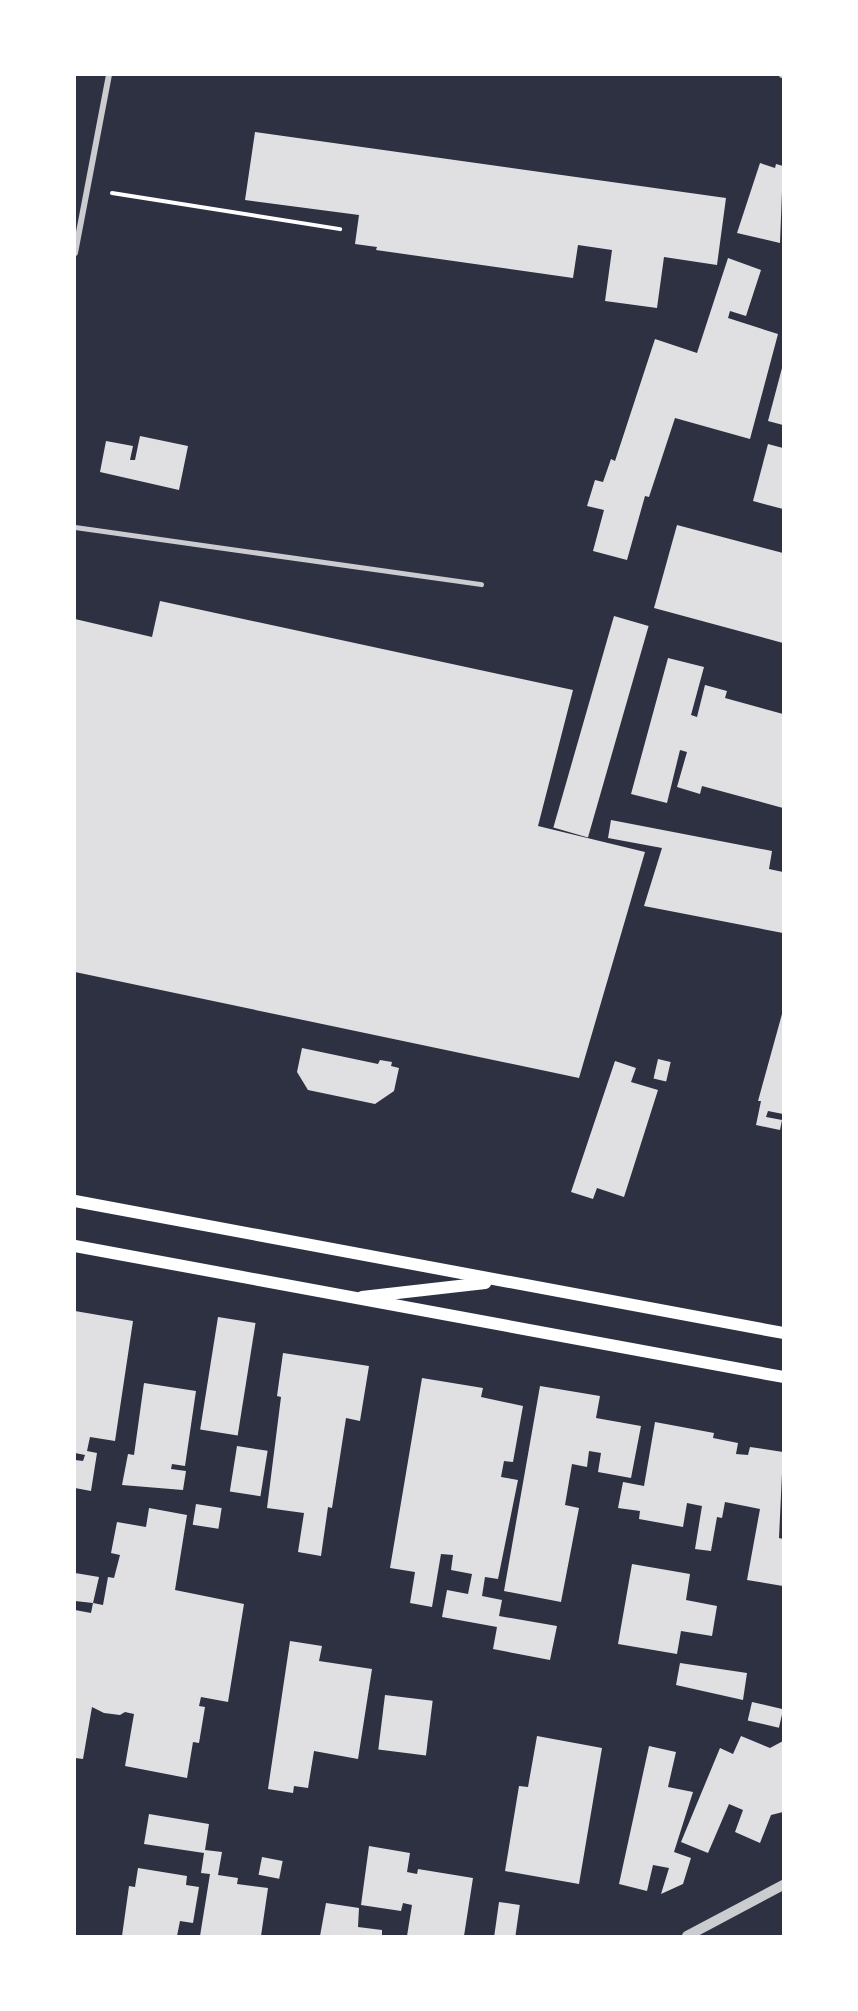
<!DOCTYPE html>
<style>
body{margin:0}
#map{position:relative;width:858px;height:2011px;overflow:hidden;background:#2d3142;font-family:"Noto Sans",sans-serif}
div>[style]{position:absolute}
.building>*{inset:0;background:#e0e0e3;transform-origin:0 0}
.path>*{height:4px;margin:-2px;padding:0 2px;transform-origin:2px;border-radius:2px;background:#fff}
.service>*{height:4.5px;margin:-2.25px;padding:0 2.25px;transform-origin:2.25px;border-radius:2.25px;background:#caccd0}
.minor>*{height:6px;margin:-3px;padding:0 3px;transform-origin:3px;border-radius:3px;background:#caccd0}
.tertiary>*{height:10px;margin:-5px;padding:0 5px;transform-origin:5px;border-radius:5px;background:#caccd0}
.secondary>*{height:12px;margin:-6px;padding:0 6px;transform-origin:6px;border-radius:6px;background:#fff}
span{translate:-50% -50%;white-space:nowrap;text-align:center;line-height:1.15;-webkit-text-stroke:6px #fff;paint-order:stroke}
.frame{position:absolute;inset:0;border:76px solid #fff;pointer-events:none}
</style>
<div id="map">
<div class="building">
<div style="clip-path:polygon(255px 132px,726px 198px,717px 265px,664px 257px,657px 308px,605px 301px,612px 250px,578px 245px,573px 278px,376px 250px,377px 247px,355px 244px,359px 215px,245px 200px)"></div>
<div style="clip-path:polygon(760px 163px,775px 168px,776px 164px,783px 166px,780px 243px,737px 233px)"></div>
<div style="clip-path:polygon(728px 258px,761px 270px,746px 316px,730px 311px,728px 318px,778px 334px,750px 439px,675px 418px,649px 497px,645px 496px,627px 560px,593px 551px,604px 510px,587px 506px,595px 480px,603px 482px,611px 459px,615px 461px,655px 339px,697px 353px)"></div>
<div style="clip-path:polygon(782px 368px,783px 369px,783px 425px,768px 421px)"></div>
<div style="clip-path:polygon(140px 436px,188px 446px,179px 490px,100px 472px,106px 441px,133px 446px,130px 460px,135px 460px)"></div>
<div style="clip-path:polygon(768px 444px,783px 448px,783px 509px,753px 501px)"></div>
<div style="clip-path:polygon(677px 525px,783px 553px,783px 643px,654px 608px)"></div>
<div style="clip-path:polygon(160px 601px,573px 690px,538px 826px,645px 852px,579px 1078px,75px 972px,75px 619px,152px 637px)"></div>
<div style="left:614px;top:616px;width:36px;height:220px;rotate:16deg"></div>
<div style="clip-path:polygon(668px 658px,704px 667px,691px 715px,697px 717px,705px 685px,727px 691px,725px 698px,783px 714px,783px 808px,702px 786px,700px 794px,677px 787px,687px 752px,680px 750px,667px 803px,631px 794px)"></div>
<div style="clip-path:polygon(611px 820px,772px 851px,769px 869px,783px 872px,783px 933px,644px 906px,662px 848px,608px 838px)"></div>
<div style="clip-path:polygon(782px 1014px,783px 1114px,768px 1111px,766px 1117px,782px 1120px,780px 1130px,756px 1125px,761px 1101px,758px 1101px)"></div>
<div style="clip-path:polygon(302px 1048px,378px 1064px,380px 1060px,392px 1062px,391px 1066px,399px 1068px,394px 1091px,375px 1104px,308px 1090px,297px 1072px)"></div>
<div style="left:658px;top:1059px;width:13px;height:20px;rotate:13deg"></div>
<div style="clip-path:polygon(615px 1061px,636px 1068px,631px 1082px,658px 1090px,624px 1197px,597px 1188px,593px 1199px,571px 1192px)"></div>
<div style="clip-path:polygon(75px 1311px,133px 1321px,115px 1441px,90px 1437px,87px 1451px,97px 1453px,91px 1491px,75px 1488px,75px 1460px,83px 1461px,85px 1455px,75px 1453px)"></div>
<div style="left:218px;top:1317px;width:38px;height:114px;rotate:9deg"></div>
<div style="clip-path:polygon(283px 1353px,369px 1366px,360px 1421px,346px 1418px,332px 1508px,328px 1507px,321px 1556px,298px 1552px,304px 1513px,267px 1508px,281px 1397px,277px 1396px)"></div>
<div style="clip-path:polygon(422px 1378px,483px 1388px,481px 1397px,523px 1406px,513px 1462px,504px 1461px,501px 1477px,518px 1480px,498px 1579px,485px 1577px,482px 1596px,502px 1600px,499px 1616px,557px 1626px,550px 1660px,493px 1649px,497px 1627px,442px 1617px,447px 1590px,468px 1594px,472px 1574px,451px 1570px,453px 1555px,441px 1554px,432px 1607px,410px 1603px,415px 1572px,390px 1568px)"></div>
<div style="clip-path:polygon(144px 1383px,196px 1391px,185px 1466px,172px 1464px,171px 1469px,186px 1471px,183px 1490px,122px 1485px,128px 1454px,134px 1455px)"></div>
<div style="clip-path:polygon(540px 1386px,600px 1396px,596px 1418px,641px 1426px,631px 1478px,598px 1472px,601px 1453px,589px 1451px,587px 1467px,572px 1464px,565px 1505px,579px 1508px,561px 1602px,504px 1591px)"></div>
<div style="clip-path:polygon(655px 1422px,714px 1433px,713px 1438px,738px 1443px,736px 1454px,748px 1455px,750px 1447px,783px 1452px,779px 1538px,783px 1539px,783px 1586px,747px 1580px,760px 1509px,725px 1502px,722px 1518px,717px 1517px,711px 1551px,695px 1549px,702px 1506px,687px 1503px,683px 1527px,639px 1519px,640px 1511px,618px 1508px,623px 1482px,644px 1486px)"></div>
<div style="left:237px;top:1446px;width:31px;height:46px;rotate:9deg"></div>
<div style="left:196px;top:1504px;width:26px;height:21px;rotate:9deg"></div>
<div style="clip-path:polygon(149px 1508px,187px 1515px,175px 1590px,244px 1604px,228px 1702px,201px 1697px,199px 1706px,205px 1707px,199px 1743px,193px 1742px,187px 1778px,125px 1766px,134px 1714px,125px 1712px,120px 1715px,104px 1713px,92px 1707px,83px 1759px,75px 1758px,75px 1610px,91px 1613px,93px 1603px,103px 1605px,108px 1577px,114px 1578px,120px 1555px,111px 1553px,117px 1522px,146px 1527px)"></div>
<div style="clip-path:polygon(632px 1564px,690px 1574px,686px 1600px,717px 1606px,712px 1636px,681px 1631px,677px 1654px,618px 1644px)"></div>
<div style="clip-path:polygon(75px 1573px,99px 1577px,93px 1603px,75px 1601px)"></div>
<div style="clip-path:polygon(290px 1641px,322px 1646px,319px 1661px,372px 1669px,358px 1759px,314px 1751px,308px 1788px,294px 1786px,293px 1793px,268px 1789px)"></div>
<div style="clip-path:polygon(680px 1663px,747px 1673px,743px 1700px,676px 1685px)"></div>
<div style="left:385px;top:1695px;width:48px;height:55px;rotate:7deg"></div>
<div style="left:752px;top:1702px;width:32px;height:19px;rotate:13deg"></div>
<div style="clip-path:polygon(537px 1736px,602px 1748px,579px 1884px,505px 1871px,519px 1786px,528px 1787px)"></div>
<div style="clip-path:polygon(741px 1736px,770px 1748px,783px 1741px,783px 1812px,771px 1815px,760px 1843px,735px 1832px,743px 1810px,729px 1804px,708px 1853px,681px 1842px,720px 1748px,733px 1754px)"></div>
<div style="clip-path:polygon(649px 1746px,676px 1752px,668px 1787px,693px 1792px,674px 1852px,691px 1858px,683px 1884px,661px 1894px,669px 1868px,653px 1865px,647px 1891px,619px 1884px)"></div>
<div style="clip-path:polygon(149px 1814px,209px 1824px,205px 1850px,222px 1852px,218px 1875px,238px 1878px,237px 1884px,268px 1888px,261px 1936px,200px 1936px,210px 1874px,201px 1873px,204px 1853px,144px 1844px)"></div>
<div style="clip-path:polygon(369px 1846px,410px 1853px,407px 1872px,417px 1874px,418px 1869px,473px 1878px,464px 1936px,407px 1936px,412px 1905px,403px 1903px,401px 1911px,361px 1905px)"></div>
<div style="left:262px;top:1857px;width:21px;height:18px;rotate:11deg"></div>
<div style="clip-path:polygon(138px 1868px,187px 1876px,186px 1885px,199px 1887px,193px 1923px,180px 1921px,177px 1936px,122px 1936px,129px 1886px,135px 1887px)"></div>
<div style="left:499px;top:1902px;width:21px;height:35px;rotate:8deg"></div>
<div style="clip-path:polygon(326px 1903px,359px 1908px,358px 1927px,382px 1930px,382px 1936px,320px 1936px)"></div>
</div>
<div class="path">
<div style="left:112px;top:193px;width:231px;rotate:9deg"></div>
</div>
<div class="service">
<div style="left:75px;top:527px;width:410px;rotate:8deg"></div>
</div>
<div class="minor">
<div style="left:782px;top:75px;width:1px"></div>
<div style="left:75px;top:253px;width:181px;rotate:-79.2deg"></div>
</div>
<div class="tertiary">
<div style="left:687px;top:1936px;width:109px;rotate:-28deg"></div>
</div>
<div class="secondary">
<div style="left:75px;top:1201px;width:720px;rotate:10.56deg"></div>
<div style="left:75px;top:1246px;width:720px;rotate:10.48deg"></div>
<div style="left:362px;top:1297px;width:124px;rotate:-6.5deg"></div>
</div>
<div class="frame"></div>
</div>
